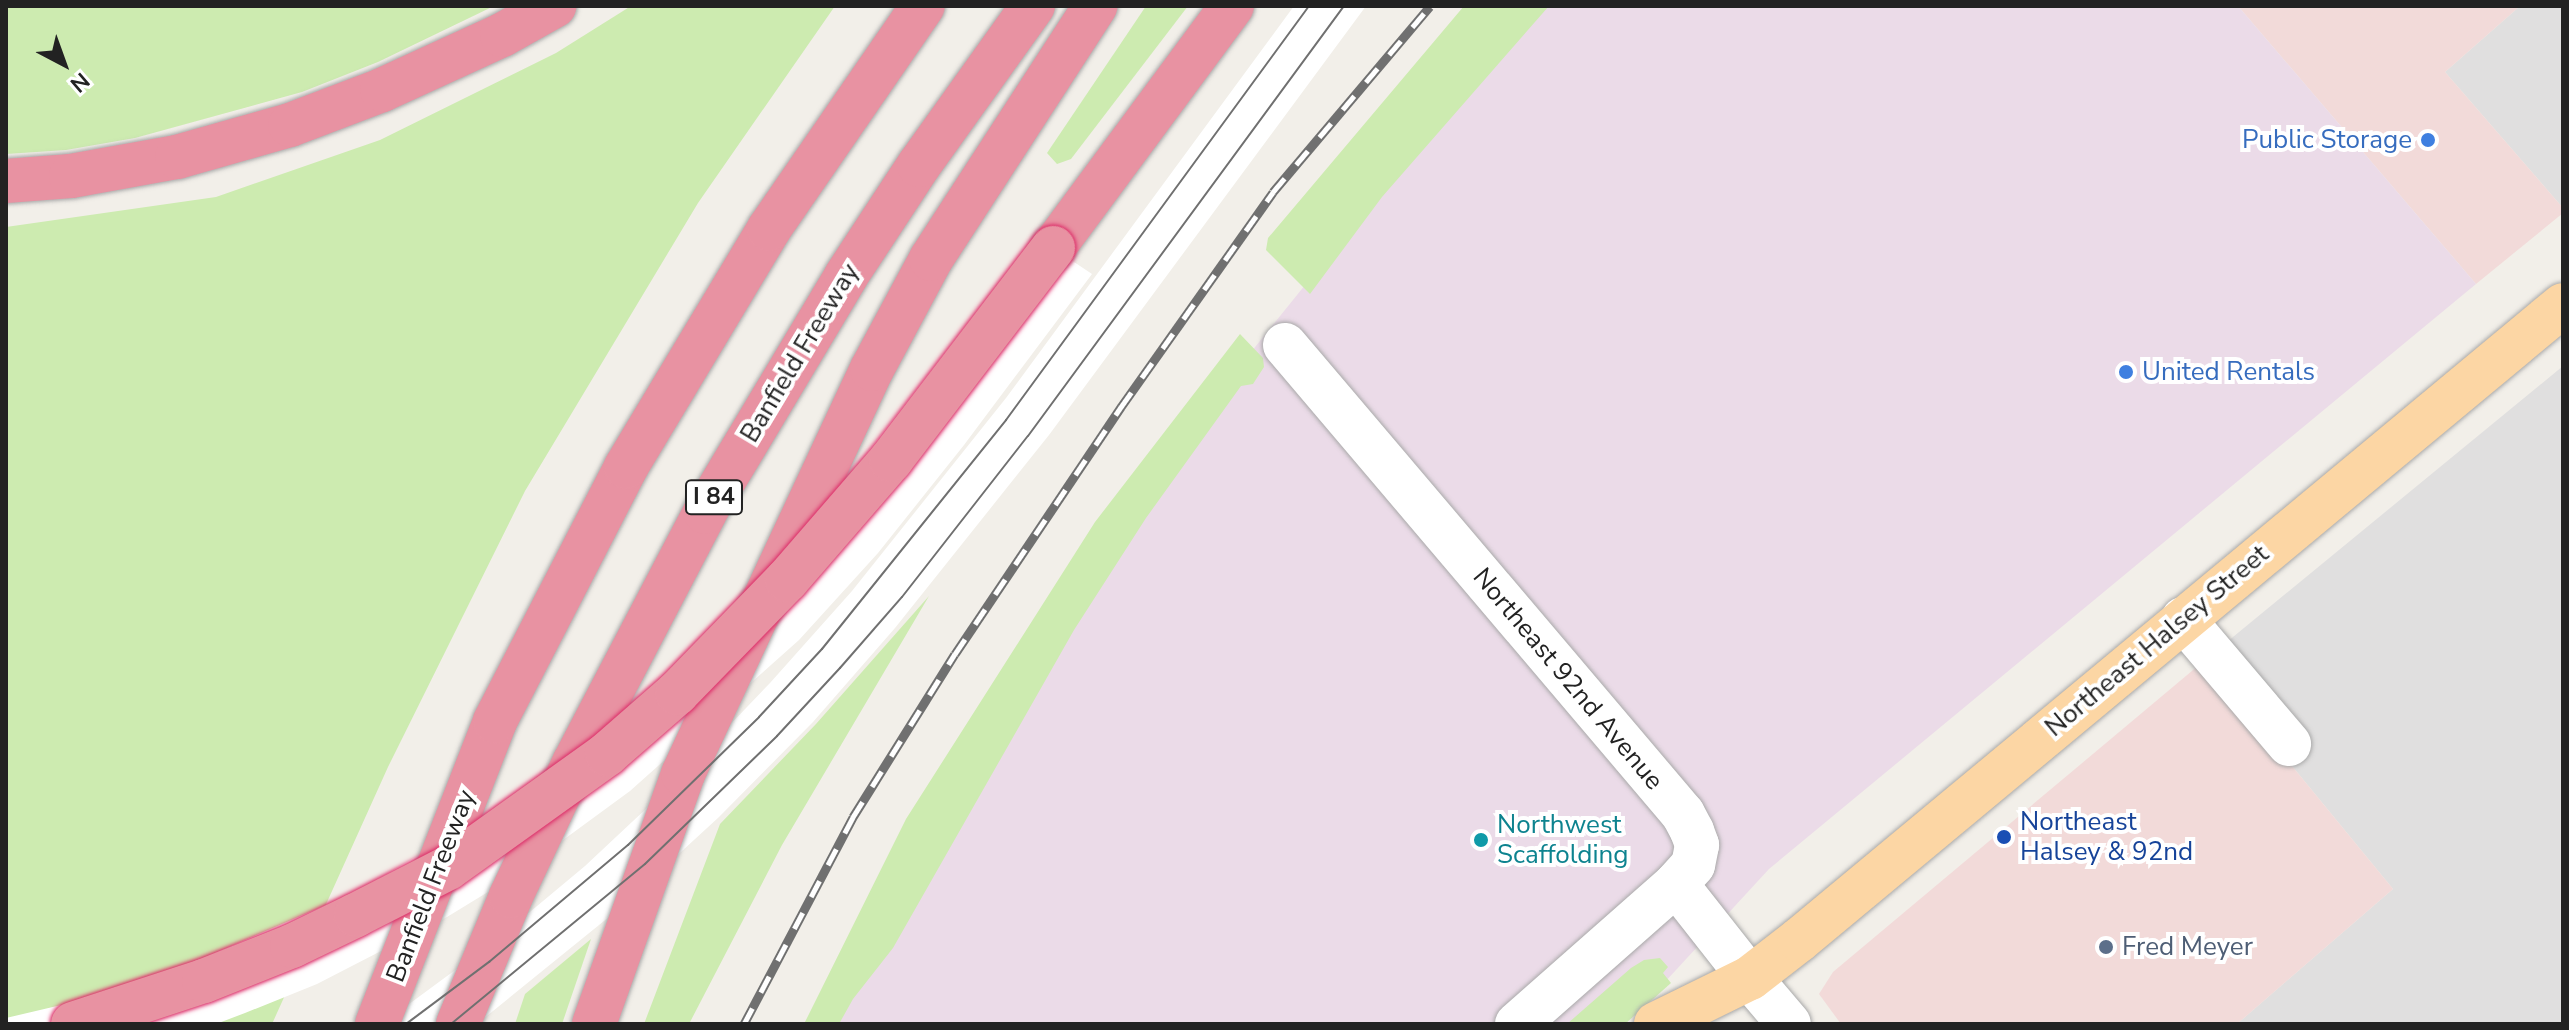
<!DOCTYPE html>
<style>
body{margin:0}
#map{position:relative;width:2569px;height:1030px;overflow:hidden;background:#f2efe9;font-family:"Nunito Sans",sans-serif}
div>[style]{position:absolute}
.residential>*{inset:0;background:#e0dfdf}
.commercial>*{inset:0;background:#f2dad9}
.industrial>*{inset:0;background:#ebdbe8}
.grass>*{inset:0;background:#cdebb0}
.pier>*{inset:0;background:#fff}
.roads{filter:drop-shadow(0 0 2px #a9a9a9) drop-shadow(0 0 2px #a9a9a9)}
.minor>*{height:44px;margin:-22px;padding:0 22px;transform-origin:22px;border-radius:22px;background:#fff}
.tertiary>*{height:44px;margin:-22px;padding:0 22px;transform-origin:22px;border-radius:22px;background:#fff}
.primary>*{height:44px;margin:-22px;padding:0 22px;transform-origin:22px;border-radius:22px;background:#fcd6a4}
.motorway>*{height:44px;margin:-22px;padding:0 22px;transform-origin:22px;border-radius:22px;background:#e892a2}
.tram>*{height:2px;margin:-1px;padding:0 1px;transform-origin:1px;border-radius:1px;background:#707070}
.rail>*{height:9px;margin-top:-4.5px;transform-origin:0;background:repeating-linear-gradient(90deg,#fff 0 18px,#707070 0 36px);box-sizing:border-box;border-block:2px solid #707070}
.bridges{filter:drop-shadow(0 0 2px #dc2a67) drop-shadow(0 0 2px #dc2a67)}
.motorway-bridge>*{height:44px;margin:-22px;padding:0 22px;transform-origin:22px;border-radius:22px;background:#e892a2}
.dots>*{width:22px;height:22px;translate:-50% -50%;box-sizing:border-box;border:4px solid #fff;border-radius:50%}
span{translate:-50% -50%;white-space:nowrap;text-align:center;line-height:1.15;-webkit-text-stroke:8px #fff;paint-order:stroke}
.shield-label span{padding:2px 6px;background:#fff;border:2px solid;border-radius:6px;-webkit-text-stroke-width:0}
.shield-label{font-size:24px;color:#222;font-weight:700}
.shop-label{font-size:26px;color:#366cbe}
.right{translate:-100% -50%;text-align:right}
.left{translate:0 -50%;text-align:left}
.street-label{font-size:26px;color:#222}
.transit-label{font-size:26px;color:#164399}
.culture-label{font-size:26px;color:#0d838f}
.service-label{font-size:26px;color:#4e5e75}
.frame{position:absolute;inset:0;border:8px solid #222;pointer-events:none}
.north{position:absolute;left:24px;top:24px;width:80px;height:80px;-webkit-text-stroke:6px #fff;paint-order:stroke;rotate:139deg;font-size:22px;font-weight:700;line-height:32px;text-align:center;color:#222}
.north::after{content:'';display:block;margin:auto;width:28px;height:36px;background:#222;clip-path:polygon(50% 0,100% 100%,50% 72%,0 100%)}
</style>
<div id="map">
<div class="residential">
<div style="clip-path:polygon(2520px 6px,2563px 6px,2563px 208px,2445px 72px)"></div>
<div style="clip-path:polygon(2563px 366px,2563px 1024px,2237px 1024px,2393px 889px,2205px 660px)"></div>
</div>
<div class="commercial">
<div style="clip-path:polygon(2238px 6px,2520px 6px,2445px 72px,2563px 208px,2563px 213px,2476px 284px)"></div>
<div style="clip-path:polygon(2205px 660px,2393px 889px,2237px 1024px,1841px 1024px,1819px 994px,1833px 972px)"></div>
</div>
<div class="industrial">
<div style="clip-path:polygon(1543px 6px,2238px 6px,2476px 284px,1769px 869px,1664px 983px,1620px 1024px,824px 1024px,1231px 377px,1434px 125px)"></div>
</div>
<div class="grass">
<div style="clip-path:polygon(6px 6px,494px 6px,378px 62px,302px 92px,135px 138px,66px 150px,6px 154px)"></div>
<div style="clip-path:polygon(631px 6px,835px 6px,698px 203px,525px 491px,388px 767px,272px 1024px,6px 1024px,6px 227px,216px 197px,380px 140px,556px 53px)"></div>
<div style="clip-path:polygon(1146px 6px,1188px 6px,1071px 159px,1057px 164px,1047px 153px)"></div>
<div style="clip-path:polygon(1464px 6px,1549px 6px,1382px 197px,1310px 294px,1266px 250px,1268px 238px)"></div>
<div style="clip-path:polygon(1240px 334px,1263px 358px,1264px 367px,1253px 384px,1241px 386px,1146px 518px,1074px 630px,893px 948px,853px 999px,839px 1024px,804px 1024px,906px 819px,1095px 522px)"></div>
<div style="clip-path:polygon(929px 596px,782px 845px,689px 1024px,644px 1024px,720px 824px,816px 724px)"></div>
<div style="clip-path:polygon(591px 939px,562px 1024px,515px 1024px,525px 994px)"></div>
<div style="clip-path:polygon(1660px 958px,1668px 967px,1663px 973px,1671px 983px,1625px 1024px,1567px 1024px,1631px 968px,1644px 960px)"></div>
</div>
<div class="pier">
<div style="clip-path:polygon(1294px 6px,1366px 6px,1049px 435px,895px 628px,813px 722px,719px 817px,620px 908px,477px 1024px,382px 1024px,500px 937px,585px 866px,680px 777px,770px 683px,852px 591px,1006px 398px)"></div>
<div style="clip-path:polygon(1035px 236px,1092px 274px,964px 445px,878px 553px,799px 640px,630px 791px,514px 876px,447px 917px,317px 984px,245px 1013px,216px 1024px,6px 1024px,6px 1018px,91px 998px,180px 968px,356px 892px,488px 814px,620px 715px,673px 669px,821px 512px)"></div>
</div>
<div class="roads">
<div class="minor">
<div style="left:1285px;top:345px;width:615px;rotate:49.68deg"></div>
<div style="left:1683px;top:814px;width:19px;rotate:62deg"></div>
<div style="left:1692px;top:831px;width:15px;rotate:70deg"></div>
<div style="left:1697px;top:845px;width:20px;rotate:101deg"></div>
<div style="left:1693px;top:865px;width:25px;rotate:132deg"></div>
<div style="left:1676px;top:884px;width:212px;rotate:138.6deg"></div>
<div style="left:2183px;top:619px;width:164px;rotate:49.7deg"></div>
<div style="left:1676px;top:884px;width:120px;rotate:51.8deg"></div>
</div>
<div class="tertiary">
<div style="left:1750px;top:978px;width:60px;rotate:49.7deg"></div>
</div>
<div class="primary">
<div style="left:1656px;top:1024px;width:105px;rotate:-26.1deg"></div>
<div style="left:1750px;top:978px;width:62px;rotate:-37.8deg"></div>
<div style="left:1799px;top:940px;width:993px;rotate:-39.73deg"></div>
</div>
<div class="motorway">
<div style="left:6px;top:181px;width:65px;rotate:-4.4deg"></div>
<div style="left:71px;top:176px;width:108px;rotate:-10.2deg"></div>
<div style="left:177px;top:157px;width:117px;rotate:-15.8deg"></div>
<div style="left:290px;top:125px;width:98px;rotate:-20.8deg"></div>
<div style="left:382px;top:90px;width:132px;rotate:-24.6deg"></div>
<div style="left:502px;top:35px;width:60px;rotate:-29.1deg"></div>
<div style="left:1053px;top:248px;width:301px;rotate:-53.5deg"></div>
<div style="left:377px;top:1024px;width:325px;rotate:-68.7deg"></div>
<div style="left:495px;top:721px;width:286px;rotate:-62.7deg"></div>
<div style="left:626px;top:467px;width:278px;rotate:-59deg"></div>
<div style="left:769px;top:229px;width:271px;rotate:-55.4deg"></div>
<div style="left:458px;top:1024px;width:139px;rotate:-67.5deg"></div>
<div style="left:511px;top:896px;width:147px;rotate:-64.7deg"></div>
<div style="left:574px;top:763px;width:283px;rotate:-62.4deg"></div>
<div style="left:705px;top:512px;width:275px;rotate:-59.1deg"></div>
<div style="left:846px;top:276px;width:133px;rotate:-56.7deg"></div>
<div style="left:919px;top:165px;width:196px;rotate:-54.4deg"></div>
<div style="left:594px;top:1024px;width:265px;rotate:-70.4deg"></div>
<div style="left:683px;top:774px;width:447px;rotate:-65deg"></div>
<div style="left:872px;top:369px;width:125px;rotate:-61.8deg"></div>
<div style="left:931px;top:259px;width:302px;rotate:-57deg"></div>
</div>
</div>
<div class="tram">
<div style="left:406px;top:1024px;width:104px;rotate:-36.8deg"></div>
<div style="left:489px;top:962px;width:182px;rotate:-40.1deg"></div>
<div style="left:628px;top:845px;width:183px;rotate:-44.3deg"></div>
<div style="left:759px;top:717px;width:93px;rotate:-47.2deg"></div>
<div style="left:822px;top:649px;width:294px;rotate:-51.2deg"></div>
<div style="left:1006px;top:420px;width:513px;rotate:-53.8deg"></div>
<div style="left:451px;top:1024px;width:251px;rotate:-39.5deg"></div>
<div style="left:645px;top:864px;width:184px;rotate:-44.1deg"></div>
<div style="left:777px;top:736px;width:93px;rotate:-47.2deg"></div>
<div style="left:840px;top:668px;width:94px;rotate:-48.9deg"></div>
<div style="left:902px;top:597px;width:204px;rotate:-52deg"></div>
<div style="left:1028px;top:436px;width:534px;rotate:-53.69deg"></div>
</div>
<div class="rail">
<div style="left:744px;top:1024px;width:234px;rotate:-62.2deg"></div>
<div style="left:853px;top:817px;width:192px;rotate:-58deg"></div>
<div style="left:955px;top:654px;width:298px;rotate:-56.1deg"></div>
<div style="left:1121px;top:407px;width:263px;rotate:-54.7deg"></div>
<div style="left:1273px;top:192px;width:243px;rotate:-49.8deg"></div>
</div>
<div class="bridges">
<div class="motorway-bridge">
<div style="left:73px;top:1024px;width:138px;rotate:-18.2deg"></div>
<div style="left:204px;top:981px;width:95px;rotate:-21.7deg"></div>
<div style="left:292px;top:946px;width:71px;rotate:-25.8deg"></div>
<div style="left:356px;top:915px;width:103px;rotate:-27.1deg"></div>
<div style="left:448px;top:868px;width:196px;rotate:-35.6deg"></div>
<div style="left:607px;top:754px;width:93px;rotate:-41.1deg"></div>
<div style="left:677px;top:693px;width:158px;rotate:-45.8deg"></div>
<div style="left:787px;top:580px;width:159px;rotate:-49.1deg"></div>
<div style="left:891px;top:460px;width:267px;rotate:-52.6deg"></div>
</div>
</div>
<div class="dots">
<div style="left:2428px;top:140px;background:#3f7fe0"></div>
<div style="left:2126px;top:372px;background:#3f7fe0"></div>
<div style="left:2004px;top:837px;background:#1a4fb4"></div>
<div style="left:1481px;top:840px;background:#0f9aa8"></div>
<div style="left:2106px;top:947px;background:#5c6f8a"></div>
</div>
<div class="shield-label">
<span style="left:714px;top:497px">I 84</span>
</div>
<div class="shop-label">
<span class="right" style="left:2412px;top:140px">Public Storage</span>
<span class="left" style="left:2142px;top:372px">United Rentals</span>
</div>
<div class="street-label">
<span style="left:800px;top:353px;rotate:-59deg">Banfield Freeway</span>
<span style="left:2157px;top:641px;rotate:-40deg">Northeast Halsey Street</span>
<span style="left:1568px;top:679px;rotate:50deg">Northeast 92nd Avenue</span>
<span style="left:431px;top:886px;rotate:-69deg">Banfield Freeway</span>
</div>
<div class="transit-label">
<span class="left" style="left:2020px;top:837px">Northeast<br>Halsey &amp; 92nd</span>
</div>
<div class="culture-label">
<span class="left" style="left:1497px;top:840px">Northwest<br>Scaffolding</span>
</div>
<div class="service-label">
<span class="left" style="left:2122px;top:947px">Fred Meyer</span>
</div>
<div class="frame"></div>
<div class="north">N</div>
</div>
